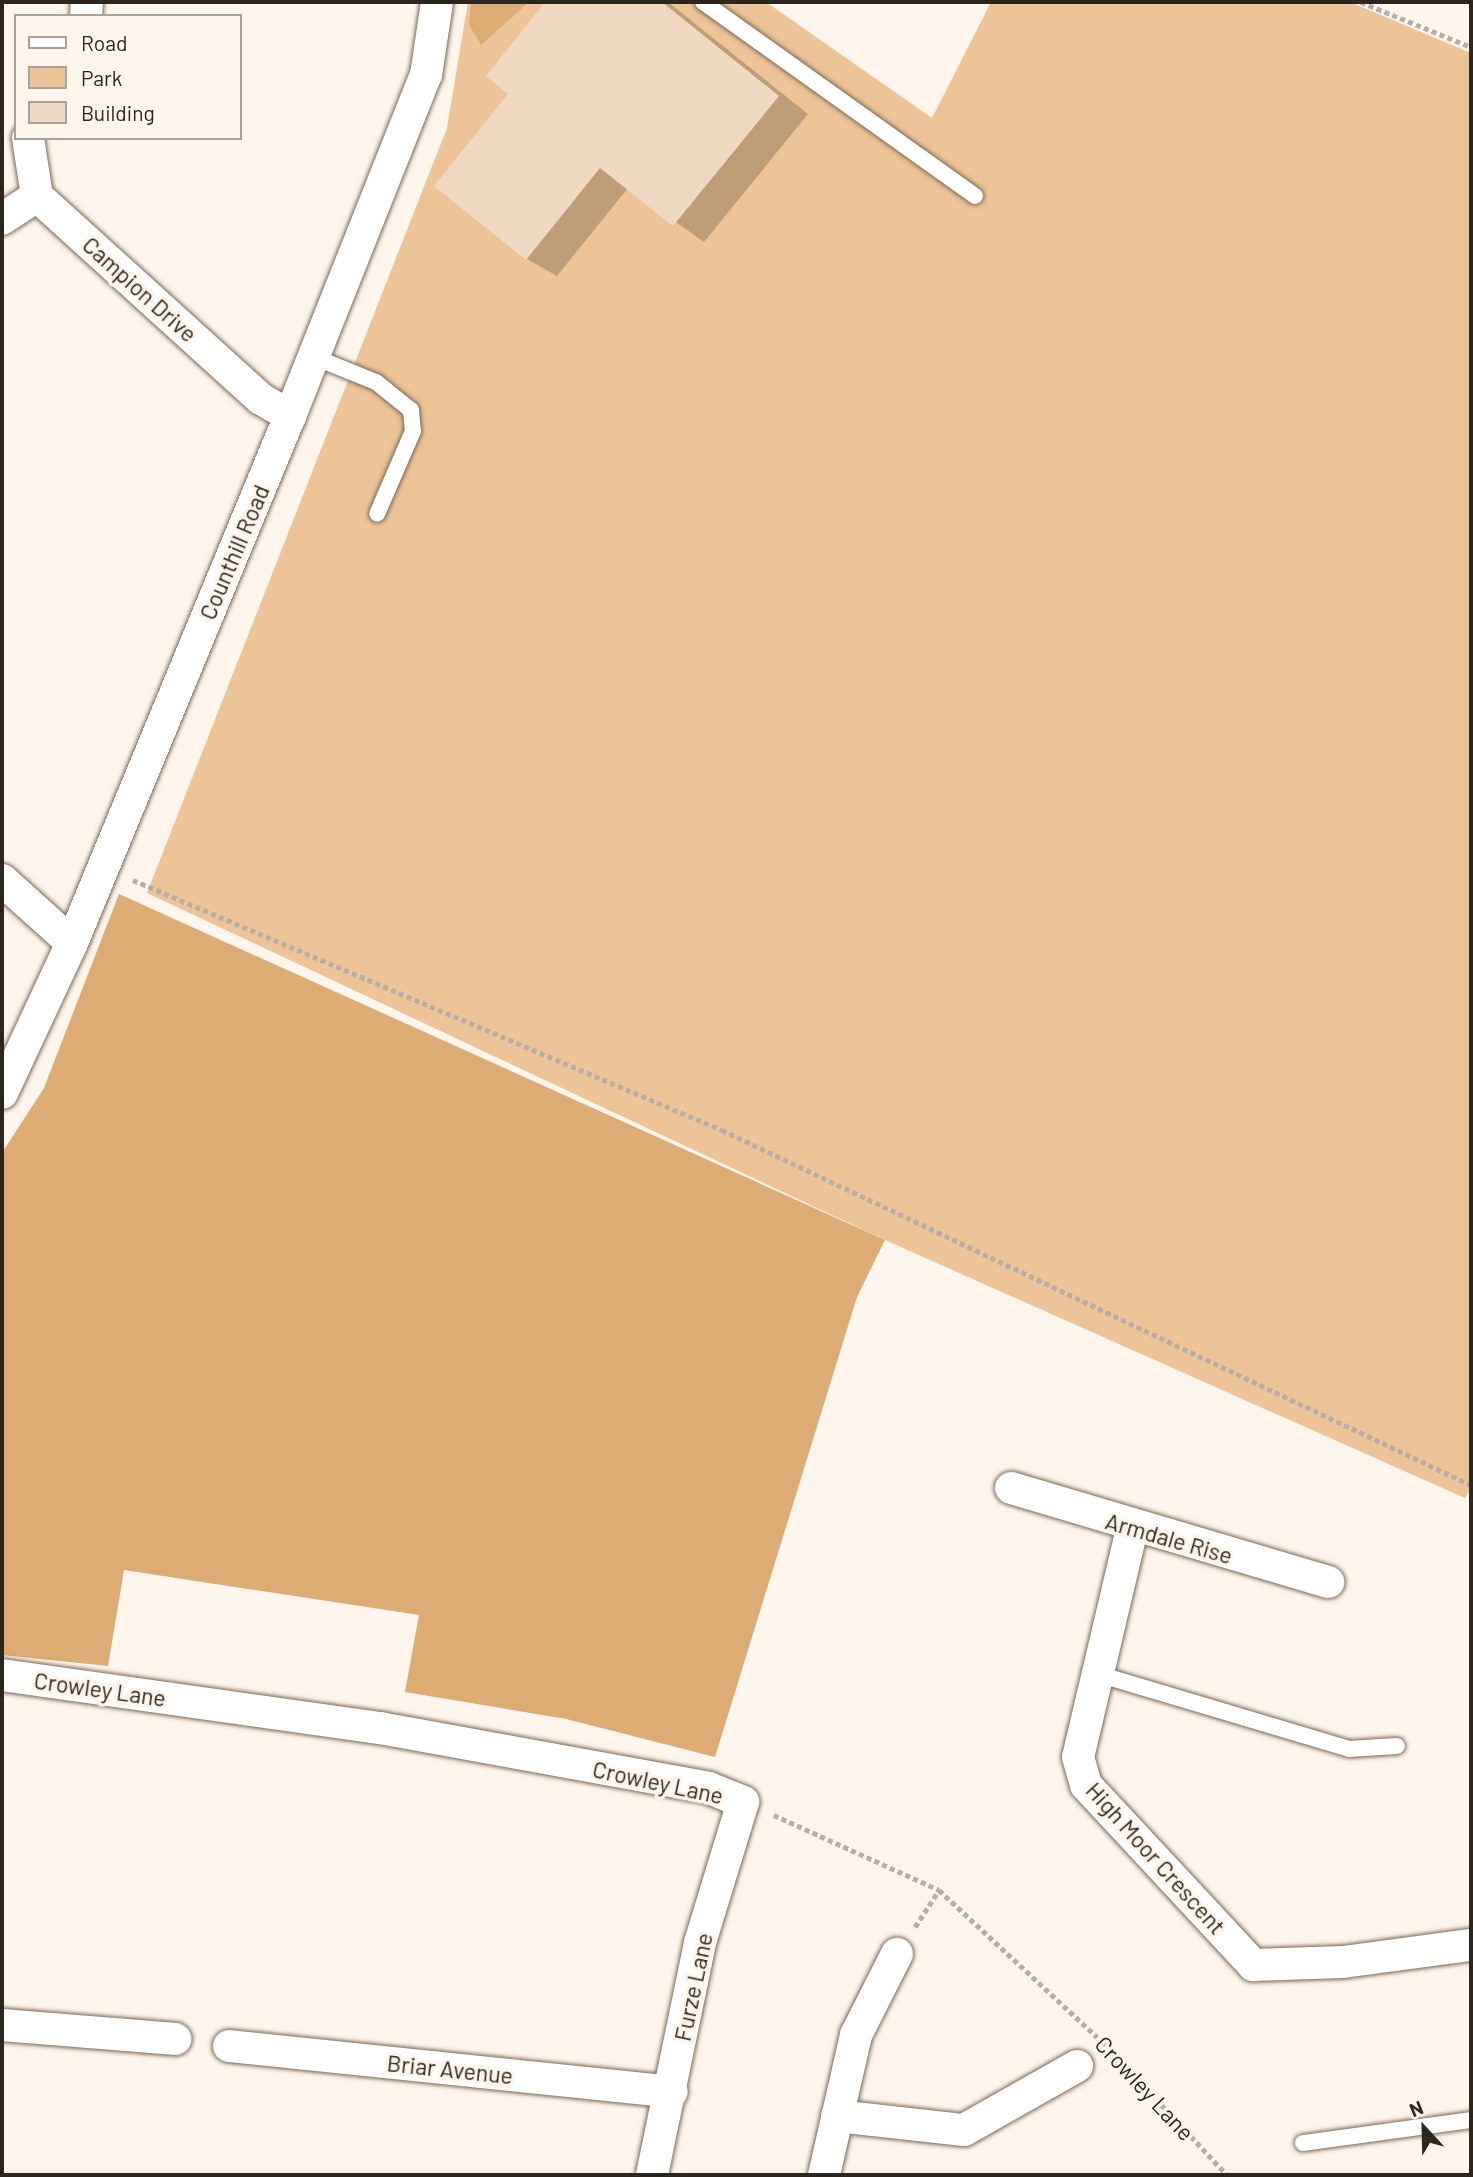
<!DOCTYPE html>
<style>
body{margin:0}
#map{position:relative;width:1473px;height:2177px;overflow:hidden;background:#fef5ec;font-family:Barlow,sans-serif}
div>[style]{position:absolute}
.green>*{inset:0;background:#edc497}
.forest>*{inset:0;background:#ddab74}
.shadow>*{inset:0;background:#0003}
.building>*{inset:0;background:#efd9c3}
.path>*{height:4.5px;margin-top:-2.25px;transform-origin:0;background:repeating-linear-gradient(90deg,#b6aea5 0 5px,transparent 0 8.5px)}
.roads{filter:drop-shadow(0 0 2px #7a6854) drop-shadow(0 0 2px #7a6854)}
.service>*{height:16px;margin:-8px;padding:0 8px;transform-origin:8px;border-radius:8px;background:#fff}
.minor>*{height:32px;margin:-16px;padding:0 16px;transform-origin:16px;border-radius:16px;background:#fff}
span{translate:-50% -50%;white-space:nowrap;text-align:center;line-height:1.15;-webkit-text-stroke:7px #fef5ec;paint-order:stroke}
.street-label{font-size:23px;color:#2d261d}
.frame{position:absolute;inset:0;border:4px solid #2d261d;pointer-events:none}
.legend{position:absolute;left:14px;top:14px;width:228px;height:126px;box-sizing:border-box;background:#fef5ec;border:2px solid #aaa299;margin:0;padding:9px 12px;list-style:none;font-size:21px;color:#2d261d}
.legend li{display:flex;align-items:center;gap:14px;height:35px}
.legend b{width:35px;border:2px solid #aaa299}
.north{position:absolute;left:1389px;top:2093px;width:70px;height:70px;-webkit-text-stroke:5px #fef5ec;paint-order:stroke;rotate:338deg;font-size:19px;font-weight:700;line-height:28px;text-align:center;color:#2d261d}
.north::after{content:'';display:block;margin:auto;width:24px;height:32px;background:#2d261d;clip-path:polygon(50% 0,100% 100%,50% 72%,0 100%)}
</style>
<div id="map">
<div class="green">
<div style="clip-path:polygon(468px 2px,766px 2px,932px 118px,991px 2px,1350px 2px,1471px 53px,1471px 1488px,1465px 1498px,885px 1240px,147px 893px,447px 128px)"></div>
</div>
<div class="forest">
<div style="clip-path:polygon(471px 2px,529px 2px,481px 45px,469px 25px)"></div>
<div style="clip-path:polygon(119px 894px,885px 1240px,857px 1297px,715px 1757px,566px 1719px,405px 1692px,419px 1615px,124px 1570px,108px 1666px,2px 1655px,2px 1153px,44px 1088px)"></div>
</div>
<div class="shadow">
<div style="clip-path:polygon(547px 2px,668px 2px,808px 114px,704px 242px,628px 188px,557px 276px,527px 259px,511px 93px,488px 75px)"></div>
</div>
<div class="building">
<div style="clip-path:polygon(545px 2px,662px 2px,779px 96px,673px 226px,600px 168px,526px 260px,434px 186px,508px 94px,486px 76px)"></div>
</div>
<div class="path">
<div style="left:1361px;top:2px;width:119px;rotate:22.2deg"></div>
<div style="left:133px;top:880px;width:640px;rotate:23deg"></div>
<div style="left:722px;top:1130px;width:829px;rotate:25.36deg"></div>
<div style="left:774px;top:1815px;width:181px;rotate:24.4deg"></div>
<div style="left:939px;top:1890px;width:216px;rotate:42.9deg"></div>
<div style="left:915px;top:1927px;width:44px;rotate:-57deg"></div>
<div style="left:1104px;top:2043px;width:180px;rotate:47deg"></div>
</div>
<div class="roads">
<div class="service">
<div style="left:703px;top:2px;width:334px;rotate:35.5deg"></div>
<div style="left:314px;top:357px;width:67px;rotate:22deg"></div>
<div style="left:376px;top:382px;width:45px;rotate:38.7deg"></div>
<div style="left:411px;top:410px;width:21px;rotate:85deg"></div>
<div style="left:413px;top:431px;width:90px;rotate:113.4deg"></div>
<div style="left:1098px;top:1674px;width:262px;rotate:16.6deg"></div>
<div style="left:1349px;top:1749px;width:48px;rotate:-3.6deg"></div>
<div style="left:1303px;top:2143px;width:170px;rotate:-7.8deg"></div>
</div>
<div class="minor">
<div style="left:86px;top:16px;width:14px;rotate:-86deg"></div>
<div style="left:28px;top:138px;width:59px;rotate:81.2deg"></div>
<div style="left:37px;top:196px;width:302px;rotate:42.2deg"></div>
<div style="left:261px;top:399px;width:34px;rotate:30deg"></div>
<div style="left:2px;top:219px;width:42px;rotate:-33.3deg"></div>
<div style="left:2px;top:880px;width:94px;rotate:42deg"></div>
<div style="left:2px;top:1093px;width:166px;rotate:-65deg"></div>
<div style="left:72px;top:943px;width:570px;rotate:-67.53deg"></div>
<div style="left:290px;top:416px;width:367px;rotate:-68.3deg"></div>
<div style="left:426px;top:75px;width:74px;rotate:-81.4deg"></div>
<div style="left:1011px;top:1488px;width:331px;rotate:16.5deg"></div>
<div style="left:1132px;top:1529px;width:234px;rotate:103.3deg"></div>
<div style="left:1078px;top:1757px;width:29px;rotate:74deg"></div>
<div style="left:1086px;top:1785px;width:246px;rotate:47.1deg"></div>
<div style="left:1253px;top:1965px;width:90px;rotate:-1.9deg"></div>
<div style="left:1343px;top:1962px;width:129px;rotate:-7.6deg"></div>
<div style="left:2px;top:1675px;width:382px;rotate:8deg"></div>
<div style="left:380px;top:1728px;width:334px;rotate:10.3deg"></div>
<div style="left:709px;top:1788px;width:37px;rotate:22deg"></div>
<div style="left:743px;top:1802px;width:147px;rotate:107deg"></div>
<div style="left:700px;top:1943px;width:237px;rotate:101.7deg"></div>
<div style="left:2px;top:2025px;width:174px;rotate:4.6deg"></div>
<div style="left:229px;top:2046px;width:445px;rotate:5.9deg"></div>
<div style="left:837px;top:2116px;width:128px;rotate:6.3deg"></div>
<div style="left:964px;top:2130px;width:130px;rotate:-29.5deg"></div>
<div style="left:824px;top:2175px;width:144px;rotate:-77.1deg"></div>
<div style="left:856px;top:2035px;width:91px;rotate:-63.2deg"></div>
</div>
</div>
<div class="street-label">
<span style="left:140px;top:289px;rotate:42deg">Campion Drive</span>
<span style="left:234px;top:552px;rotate:-67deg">Counthill Road</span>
<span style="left:1169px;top:1538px;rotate:16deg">Armdale Rise</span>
<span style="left:100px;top:1689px;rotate:8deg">Crowley Lane</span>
<span style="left:658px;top:1782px;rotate:12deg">Crowley Lane</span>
<span style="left:1156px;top:1858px;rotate:48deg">High Moor Crescent</span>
<span style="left:693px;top:1987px;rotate:-78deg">Furze Lane</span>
<span style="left:450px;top:2069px;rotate:6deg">Briar Avenue</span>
<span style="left:1145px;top:2088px;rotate:47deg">Crowley Lane</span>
</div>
<div class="frame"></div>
<ul class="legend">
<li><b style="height:9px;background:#fff"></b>Road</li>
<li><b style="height:19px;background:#edc497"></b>Park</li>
<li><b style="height:19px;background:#efd9c3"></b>Building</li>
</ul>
<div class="north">N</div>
</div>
